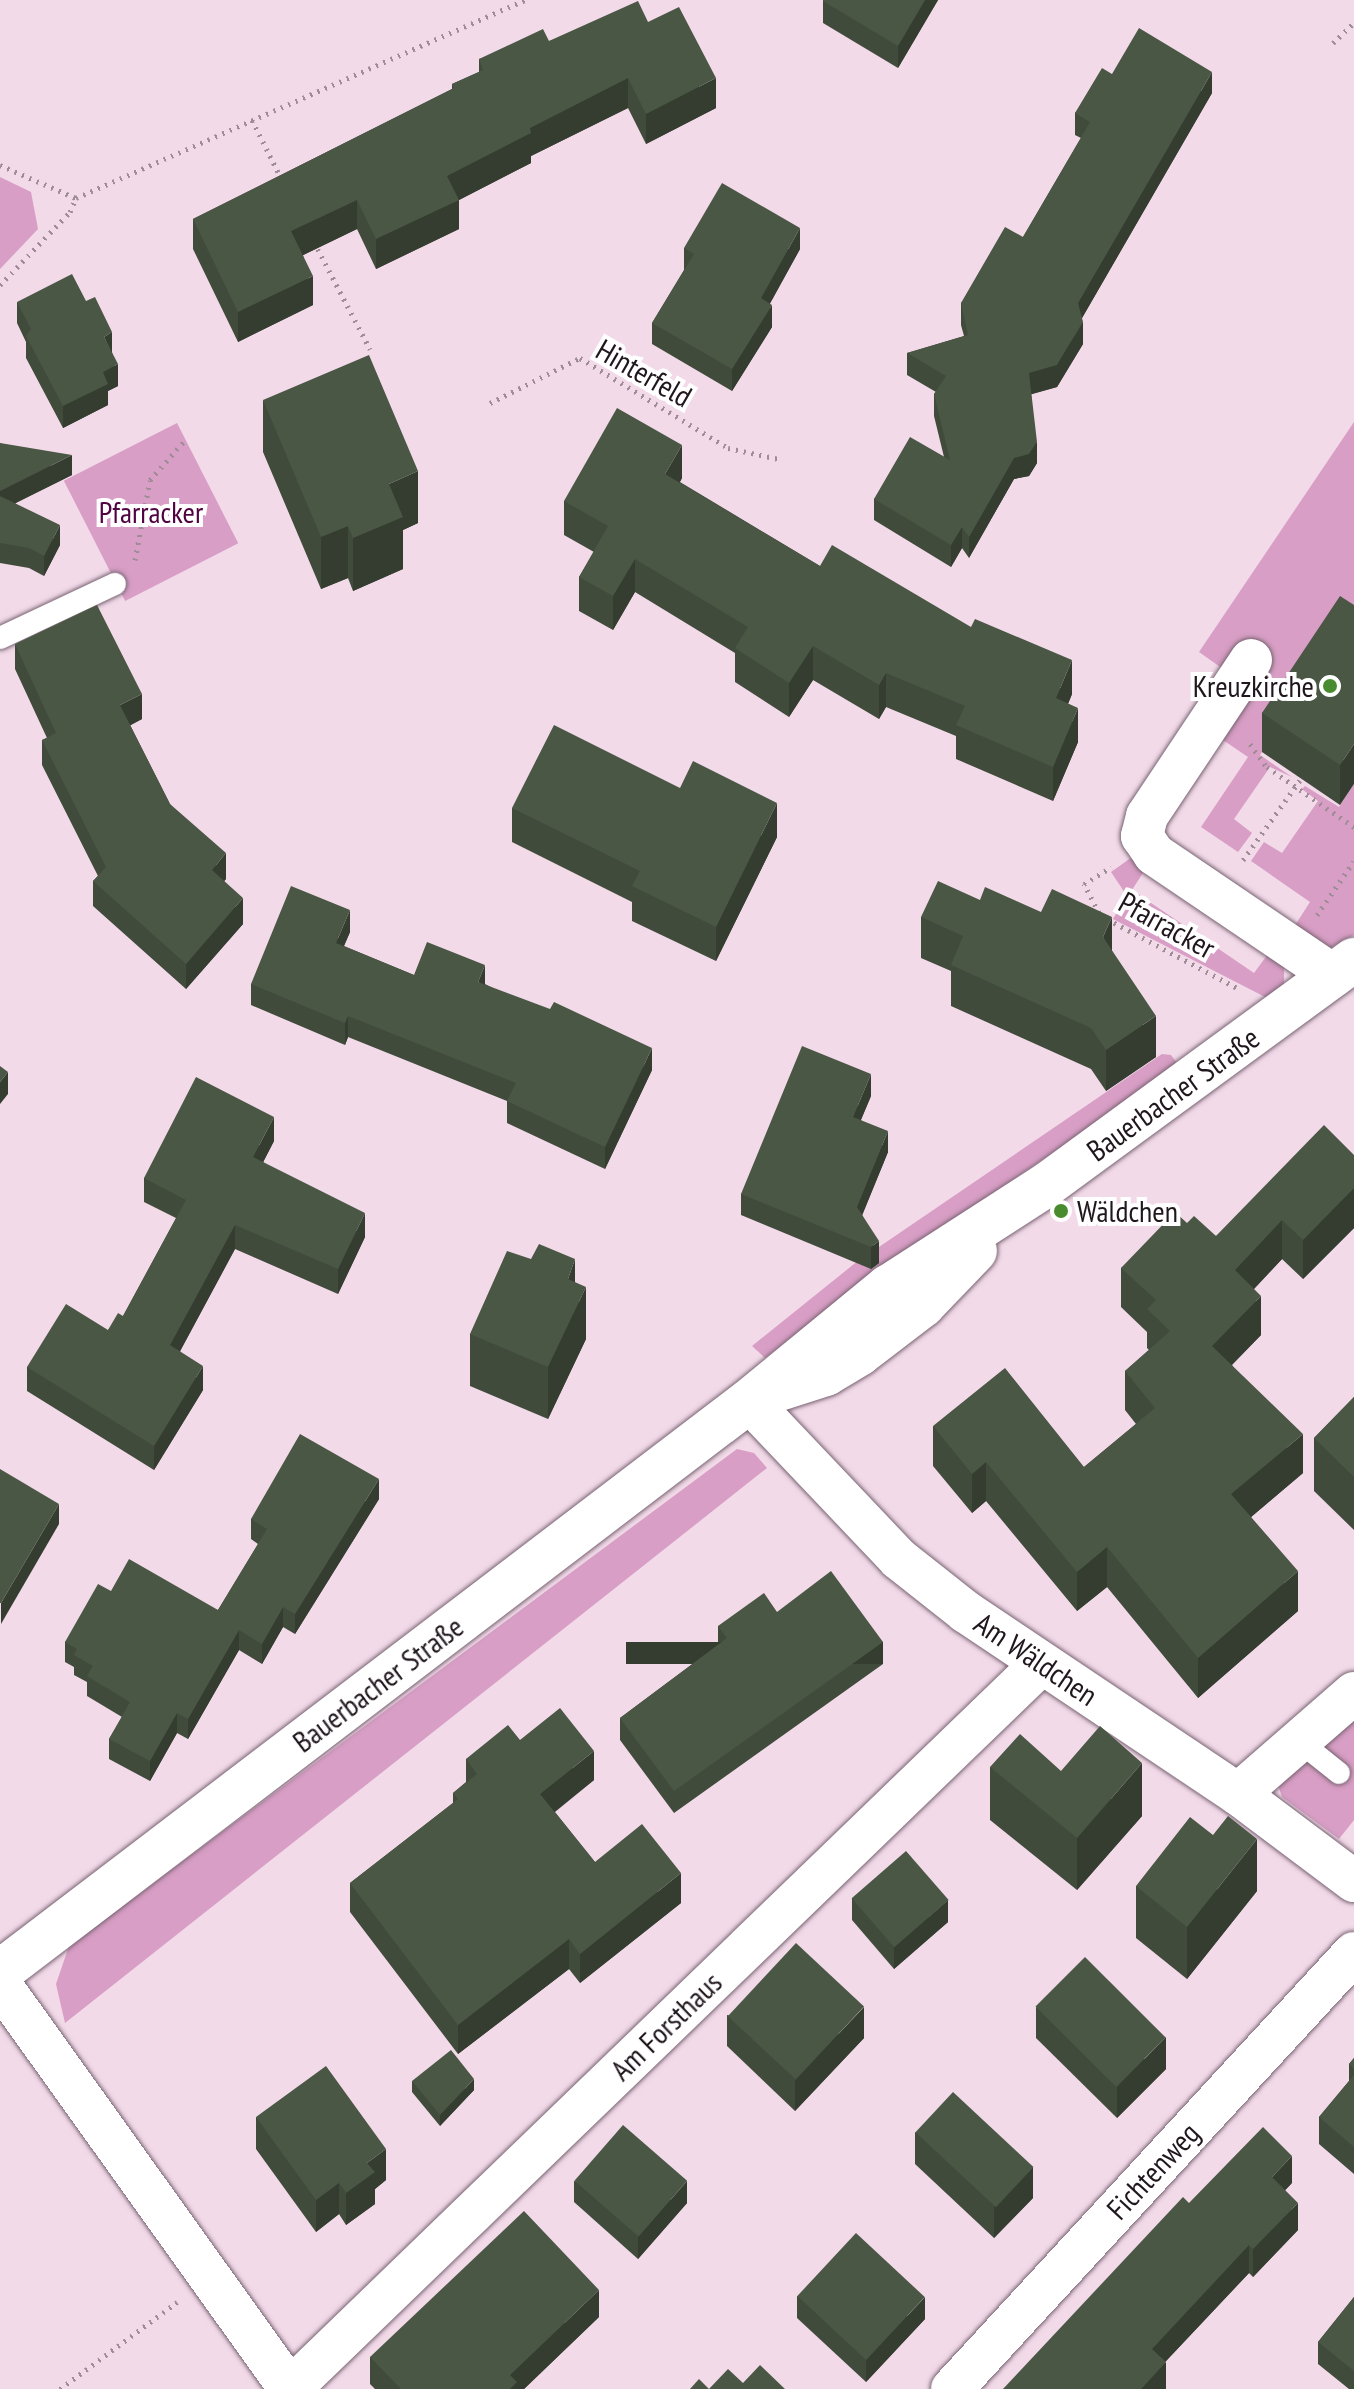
<!DOCTYPE html>
<meta charset="utf-8">
<style>
body{margin:0}
#map{position:relative;width:1354px;height:2389px;overflow:hidden;background:#f2dae9;font-family:"PT Sans Narrow",sans-serif}
div>[style]{position:absolute}
.green>*{inset:0;background:#d89ec5;transform-origin:0 0}
.path>*{height:5px;margin-top:-2.5px;transform-origin:0;background:repeating-linear-gradient(90deg,#9e8c97 0 2px,transparent 0 8px)}
.roads{filter:drop-shadow(0 0 2px #786371) drop-shadow(0 0 2px #786371)}
.lane>*{height:22px;margin:-11px;padding:0 11px;transform-origin:11px;border-radius:11px;background:#fff}
.street>*{height:42px;margin:-21px;padding:0 21px;transform-origin:21px;border-radius:21px;background:#fff}
.secondary>*{height:44px;margin:-22px;padding:0 22px;transform-origin:22px;border-radius:22px;background:#fff}
.wall>*{inset:0;background:#404b3b}
.shaded-wall>*{inset:0;background:#343d30;transform-origin:0 0}
.building>*{inset:0;background:#4a5745;transform-origin:0 0}
.dots>*{width:22px;height:22px;translate:-50% -50%;box-sizing:border-box;border:4px solid #fff;border-radius:50%}
span{translate:-50% -50%;white-space:nowrap;text-align:center;line-height:1.15;-webkit-text-stroke:8px #fff;paint-order:stroke}
.street-label{font-size:30px;color:#20171d}
.park-label{font-size:30px;color:#510341}
.poi-label{font-size:30px;color:#20171d}
.right{translate:-100% -50%;text-align:right}
.left{translate:0 -50%;text-align:left}
</style>
<div id="map">
<div class="green">
<div style="clip-path:polygon(0 177px,31px 192px,38px 229px,0 269px)"></div>
<div style="clip-path:polygon(1354px 422px,1354px 645px,1339px 636px,1260px 755px,1292px 777px,1270px 767px,1234px 819px,1252px 833px,1238px 852px,1201px 827px,1248px 757px,1220px 738px,1223px 669px,1199px 652px)"></div>
<div style="left:177px;top:423px;width:135px;height:127px;rotate:63deg"></div>
<div style="clip-path:polygon(1354px 784px,1354px 935px,1330px 948px,1292px 930px,1310px 902px,1251px 861px,1264px 842px,1282px 853px,1318px 801px,1302px 789px,1305px 786px,1339px 807px)"></div>
<div style="clip-path:polygon(1135px 855px,1148px 865px,1132px 890px,1254px 973px,1271px 950px,1284px 962px,1284px 988px,1269px 999px,1113px 919px,1127px 896px,1111px 872px)"></div>
<div style="clip-path:polygon(1162px 1054px,1171px 1055px,1180px 1067px,864px 1280px,765px 1358px,752px 1346px,854px 1264px)"></div>
<div style="clip-path:polygon(737px 1449px,754px 1453px,767px 1468px,65px 2023px,56px 1984px,69px 1946px)"></div>
<div style="clip-path:polygon(1354px 1718px,1354px 1820px,1339px 1839px,1282px 1797px,1278px 1785px)"></div>
</div>
<div class="path">
<div style="left:1333px;top:43px;width:29px;rotate:-44deg"></div>
<div style="left:252px;top:120px;width:67px;rotate:63.4deg"></div>
<div style="left:0;top:165px;width:83px;rotate:23.5deg"></div>
<div style="left:314px;top:242px;width:121px;rotate:62.4deg"></div>
<div style="left:0;top:285px;width:101px;rotate:-46.2deg"></div>
<div style="left:70px;top:212px;width:15px;rotate:-67deg"></div>
<div style="left:76px;top:198px;width:491px;rotate:-23.8deg"></div>
<div style="left:490px;top:403px;width:101px;rotate:-26.6deg"></div>
<div style="left:580px;top:358px;width:173px;rotate:31.3deg"></div>
<div style="left:728px;top:448px;width:52px;rotate:12.2deg"></div>
<div style="left:135px;top:560px;width:81px;rotate:-79.4deg"></div>
<div style="left:150px;top:480px;width:55px;rotate:-48.7deg"></div>
<div style="left:1250px;top:744px;width:29px;rotate:54deg"></div>
<div style="left:1267px;top:767px;width:106px;rotate:34.6deg"></div>
<div style="left:1243px;top:860px;width:98px;rotate:-54.5deg"></div>
<div style="left:1099px;top:913px;width:33px;rotate:-117deg"></div>
<div style="left:1084px;top:884px;width:32px;rotate:-32deg"></div>
<div style="left:1317px;top:915px;width:65px;rotate:-55.6deg"></div>
<div style="left:1107px;top:919px;width:149px;rotate:27.9deg"></div>
<div style="left:60px;top:2389px;width:146px;rotate:-36.6deg"></div>
</div>
<div class="roads">
<div class="lane">
<div style="left:0;top:638px;width:127px;rotate:-25.2deg"></div>
<div style="left:1299px;top:1741px;width:51px;rotate:38.7deg"></div>
</div>
<div class="street">
<div style="left:1251px;top:660px;width:187px;rotate:123.7deg"></div>
<div style="left:1147px;top:816px;width:21px;rotate:104deg"></div>
<div style="left:1142px;top:836px;width:22px;rotate:56deg"></div>
<div style="left:1154px;top:854px;width:217px;rotate:34.1deg"></div>
<div style="left:749px;top:1401px;width:218px;rotate:46.5deg"></div>
<div style="left:899px;top:1559px;width:85px;rotate:38.3deg"></div>
<div style="left:966px;top:1612px;width:327px;rotate:33.8deg"></div>
<div style="left:1238px;top:1794px;width:145px;rotate:36.9deg"></div>
<div style="left:1238px;top:1794px;width:154px;rotate:-41deg"></div>
<div style="left:0;top:1984px;width:498px;rotate:54.4deg"></div>
<div style="left:290px;top:2389px;width:1044px;rotate:-43.99deg"></div>
<div style="left:952px;top:2389px;width:593px;rotate:-47.32deg"></div>
</div>
<div class="secondary">
<div style="left:779px;top:1389px;width:49px;rotate:-17.7deg"></div>
<div style="left:826px;top:1374px;width:39px;rotate:-31deg"></div>
<div style="left:859px;top:1354px;width:81px;rotate:-37.4deg"></div>
<div style="left:923px;top:1305px;width:75px;rotate:-46.1deg"></div>
<div style="left:0;top:1972px;width:942px;rotate:-37.32deg"></div>
<div style="left:749px;top:1401px;width:180px;rotate:-39.4deg"></div>
<div style="left:888px;top:1287px;width:187px;rotate:-32.8deg"></div>
<div style="left:1045px;top:1186px;width:383px;rotate:-36.2deg"></div>
</div>
</div>
<div class="wall">
<div style="clip-path:polygon(938px 0,898px 68px,823px 23px,823px 1px)"></div>
<div style="clip-path:polygon(648px 22px,716px 108px,646px 144px,628px 108px,531px 156px,531px 163px,459px 200px,459px 229px,376px 269px,357px 229px,303px 255px,313px 305px,238px 342px,193px 249px,193px 219px,452px 89px,452px 84px,479px 72px,479px 59px,549px 41px)"></div>
<div style="clip-path:polygon(1112px 74px,1212px 93px,1082px 318px,1083px 344px,1057px 387px,1031px 394px,1037px 463px,1029px 476px,1014px 479px,969px 558px,962px 548px,951px 567px,874px 520px,874px 499px,944px 457px,934px 416px,934px 394px,936px 392px,907px 375px,907px 353px,964px 336px,961px 325px,961px 303px,1023px 237px,1081px 138px,1075px 135px,1075px 113px)"></div>
<div style="clip-path:polygon(684px 248px,800px 249px,770px 303px,772px 327px,732px 391px,652px 344px,652px 323px,684px 270px)"></div>
<div style="clip-path:polygon(17px 302px,112px 352px,118px 386px,108px 391px,108px 405px,63px 428px,26px 358px,26px 342px,17px 323px)"></div>
<div style="clip-path:polygon(263px 400px,418px 523px,403px 530px,403px 569px,353px 591px,348px 578px,321px 589px,263px 452px)"></div>
<div style="clip-path:polygon(0 443px,72px 475px,15px 503px,60px 545px,44px 576px,29px 568px,0 563px)"></div>
<div style="clip-path:polygon(682px 478px,680px 482px,820px 566px,1072px 694px,1068px 704px,1078px 742px,1053px 801px,956px 759px,956px 736px,886px 707px,879px 719px,813px 680px,789px 717px,735px 682px,735px 653px,635px 592px,613px 630px,579px 611px,579px 577px,594px 552px,564px 535px,564px 501px)"></div>
<div style="clip-path:polygon(1354px 605px,1340px 805px,1262px 752px,1262px 713px)"></div>
<div style="clip-path:polygon(15px 644px,142px 719px,130px 725px,170px 804px,226px 879px,224px 881px,243px 924px,186px 989px,93px 906px,93px 881px,98px 876px,42px 765px,42px 740px,47px 738px,15px 669px)"></div>
<div style="clip-path:polygon(512px 808px,777px 837px,716px 961px,632px 921px,632px 902px,512px 842px)"></div>
<div style="clip-path:polygon(980px 900px,1112px 951px,1156px 1057px,1106px 1091px,1091px 1069px,951px 1006px,951px 971px,921px 958px,921px 917px)"></div>
<div style="clip-path:polygon(350px 932px,344px 946px,414px 975px,485px 984px,652px 1070px,605px 1169px,507px 1123px,507px 1101px,348px 1037px,345px 1045px,251px 1005px,251px 984px)"></div>
<div style="clip-path:polygon(871px 1096px,861px 1120px,888px 1152px,862px 1215px,879px 1263px,871px 1269px,741px 1215px,741px 1194px)"></div>
<div style="clip-path:polygon(274px 1141px,263px 1162px,365px 1237px,338px 1294px,235px 1249px,180px 1351px,203px 1390px,154px 1470px,27px 1391px,27px 1367px,108px 1330px,123px 1316px,176px 1218px,144px 1202px,144px 1178px)"></div>
<div style="clip-path:polygon(1354px 1155px,1354px 1228px,1303px 1279px,1282px 1259px,1254px 1289px,1261px 1335px,1232px 1365px,1303px 1473px,1251px 1517px,1298px 1611px,1198px 1698px,1107px 1587px,1077px 1611px,986px 1501px,972px 1513px,933px 1466px,933px 1426px,1084px 1467px,1136px 1424px,1125px 1410px,1125px 1371px,1149px 1350px,1147px 1348px,1147px 1332px,1121px 1307px,1121px 1268px,1187px 1223px,1216px 1236px)"></div>
<div style="clip-path:polygon(575px 1282px,586px 1339px,548px 1419px,470px 1386px,470px 1334px)"></div>
<div style="clip-path:polygon(1354px 1397px,1354px 1530px,1314px 1491px,1314px 1438px)"></div>
<div style="clip-path:polygon(379px 1499px,295px 1634px,283px 1627px,262px 1664px,239px 1650px,188px 1739px,177px 1733px,150px 1781px,109px 1759px,109px 1739px,122px 1717px,87px 1696px,87px 1682px,74px 1675px,74px 1667px,65px 1662px,65px 1642px,111px 1591px,218px 1610px,258px 1544px,251px 1539px,251px 1519px)"></div>
<div style="clip-path:polygon(777px 1612px,883px 1664px,674px 1813px,620px 1740px,620px 1718px,718px 1645px,718px 1626px)"></div>
<div style="clip-path:polygon(520px 1740px,594px 1780px,555px 1812px,595px 1862px,681px 1903px,580px 1983px,569px 1969px,458px 2054px,350px 1912px,350px 1883px,453px 1803px,453px 1793px,466px 1782px,466px 1759px)"></div>
<div style="clip-path:polygon(990px 1767px,1061px 1771px,1142px 1816px,1077px 1890px,990px 1820px)"></div>
<div style="clip-path:polygon(1136px 1886px,1257px 1891px,1187px 1979px,1136px 1938px)"></div>
<div style="clip-path:polygon(852px 1898px,948px 1922px,894px 1969px,852px 1920px)"></div>
<div style="clip-path:polygon(1036px 2007px,1166px 2069px,1117px 2118px,1036px 2038px)"></div>
<div style="clip-path:polygon(727px 2015px,864px 2038px,795px 2111px,727px 2046px)"></div>
<div style="clip-path:polygon(1354px 2058px,1354px 2174px,1319px 2144px,1319px 2117px,1349px 2081px,1349px 2064px)"></div>
<div style="clip-path:polygon(412px 2081px,474px 2090px,440px 2126px,412px 2092px)"></div>
<div style="clip-path:polygon(256px 2117px,386px 2180px,375px 2189px,375px 2204px,346px 2225px,339px 2214px,316px 2232px,256px 2149px)"></div>
<div style="clip-path:polygon(915px 2132px,1033px 2198px,994px 2238px,915px 2164px)"></div>
<div style="clip-path:polygon(574px 2181px,687px 2203px,638px 2259px,574px 2202px)"></div>
<div style="clip-path:polygon(1292px 2183px,1285px 2190px,1298px 2230px,1253px 2277px,1249px 2273px,1165px 2362px,1166px 2389px,1003px 2389px)"></div>
<div style="clip-path:polygon(797px 2296px,925px 2319px,866px 2382px,797px 2318px)"></div>
<div style="clip-path:polygon(1354px 2297px,1354px 2389px,1349px 2389px,1318px 2364px,1318px 2342px)"></div>
<div style="clip-path:polygon(599px 2317px,524px 2389px,375px 2389px,370px 2384px,370px 2357px)"></div>
</div>
<div class="shaded-wall">
<div style="clip-path:polygon(925px 0,938px 0,898px 68px,898px 46px)"></div>
<div style="clip-path:polygon(1212px 72px,1212px 93px,1078px 325px,1078px 303px)"></div>
<div style="clip-path:polygon(628px 78px,628px 108px,531px 156px,531px 163px,459px 200px,459px 229px,376px 269px,376px 239px,447px 176px,530px 128px)"></div>
<div style="clip-path:polygon(716px 78px,716px 108px,646px 144px,646px 114px)"></div>
<div style="clip-path:polygon(357px 200px,357px 229px,291px 261px,291px 231px)"></div>
<div style="clip-path:polygon(800px 228px,800px 249px,761px 320px,761px 298px)"></div>
<div style="clip-path:polygon(313px 276px,313px 305px,238px 342px,238px 312px)"></div>
<div style="clip-path:polygon(772px 305px,772px 327px,732px 391px,732px 369px)"></div>
<div style="clip-path:polygon(1083px 322px,1083px 344px,1057px 387px,1029px 395px,1029px 373px)"></div>
<div style="clip-path:polygon(112px 332px,112px 354px,104px 337px)"></div>
<div style="clip-path:polygon(118px 364px,118px 386px,108px 391px,108px 405px,63px 428px,63px 406px,103px 372px)"></div>
<div style="clip-path:polygon(1037px 442px,1037px 463px,1029px 476px,1014px 479px,969px 558px,969px 537px,1014px 458px)"></div>
<div style="clip-path:polygon(682px 445px,682px 478px,665px 508px,665px 474px)"></div>
<div style="clip-path:polygon(72px 455px,72px 475px,0 511px,0 491px)"></div>
<div style="clip-path:polygon(418px 471px,418px 523px,403px 530px,403px 569px,353px 591px,353px 538px,389px 484px)"></div>
<div style="clip-path:polygon(60px 525px,60px 545px,44px 576px,44px 556px)"></div>
<div style="clip-path:polygon(348px 526px,348px 578px,321px 589px,321px 537px)"></div>
<div style="clip-path:polygon(962px 527px,962px 548px,951px 567px,951px 545px)"></div>
<div style="clip-path:polygon(635px 559px,635px 592px,613px 630px,613px 596px)"></div>
<div style="clip-path:polygon(813px 646px,813px 680px,789px 717px,789px 683px)"></div>
<div style="clip-path:polygon(1072px 660px,1072px 694px,1056px 732px,1056px 698px)"></div>
<div style="clip-path:polygon(886px 673px,886px 707px,879px 719px,879px 685px)"></div>
<div style="clip-path:polygon(142px 694px,142px 719px,120px 731px,120px 705px)"></div>
<div style="clip-path:polygon(1078px 708px,1078px 742px,1053px 801px,1053px 767px)"></div>
<div style="clip-path:polygon(1354px 744px,1354px 784px,1340px 805px,1340px 765px)"></div>
<div style="clip-path:polygon(777px 803px,777px 837px,716px 961px,716px 927px)"></div>
<div style="clip-path:polygon(226px 853px,226px 879px,212px 895px,212px 870px)"></div>
<div style="clip-path:polygon(243px 898px,243px 924px,186px 989px,186px 964px)"></div>
<div style="clip-path:polygon(350px 910px,350px 932px,336px 964px,336px 943px)"></div>
<div style="clip-path:polygon(1112px 917px,1112px 958px,1103px 937px)"></div>
<div style="clip-path:polygon(485px 965px,485px 987px,478px 982px)"></div>
<div style="clip-path:polygon(348px 1016px,348px 1037px,345px 1045px,345px 1023px)"></div>
<div style="clip-path:polygon(1156px 1016px,1156px 1057px,1106px 1091px,1106px 1050px)"></div>
<div style="clip-path:polygon(652px 1048px,652px 1070px,605px 1169px,605px 1147px)"></div>
<div style="clip-path:polygon(8px 1072px,8px 1094px,0 1104px,0 1082px)"></div>
<div style="clip-path:polygon(871px 1074px,871px 1096px,853px 1138px,853px 1117px)"></div>
<div style="clip-path:polygon(274px 1117px,274px 1141px,253px 1182px,253px 1157px)"></div>
<div style="clip-path:polygon(888px 1131px,888px 1152px,857px 1228px,857px 1207px)"></div>
<div style="clip-path:polygon(1354px 1188px,1354px 1228px,1303px 1279px,1303px 1240px)"></div>
<div style="clip-path:polygon(365px 1213px,365px 1237px,338px 1294px,338px 1269px)"></div>
<div style="clip-path:polygon(1282px 1220px,1282px 1259px,1235px 1309px,1235px 1270px)"></div>
<div style="clip-path:polygon(235px 1225px,235px 1249px,170px 1370px,170px 1345px)"></div>
<div style="clip-path:polygon(879px 1241px,879px 1263px,871px 1269px,871px 1247px)"></div>
<div style="clip-path:polygon(575px 1259px,575px 1310px,586px 1287px,586px 1339px,548px 1419px,548px 1367px,568px 1279px)"></div>
<div style="clip-path:polygon(1261px 1296px,1261px 1335px,1212px 1385px,1212px 1346px)"></div>
<div style="clip-path:polygon(203px 1366px,203px 1390px,154px 1470px,154px 1446px)"></div>
<div style="clip-path:polygon(1303px 1434px,1303px 1473px,1231px 1534px,1231px 1494px)"></div>
<div style="clip-path:polygon(986px 1462px,986px 1501px,972px 1513px,972px 1474px)"></div>
<div style="clip-path:polygon(379px 1479px,379px 1499px,295px 1634px,295px 1614px)"></div>
<div style="clip-path:polygon(59px 1504px,59px 1524px,1px 1624px,1px 1603px)"></div>
<div style="clip-path:polygon(1107px 1547px,1107px 1587px,1077px 1611px,1077px 1572px)"></div>
<div style="clip-path:polygon(1298px 1571px,1298px 1611px,1198px 1698px,1198px 1658px)"></div>
<div style="clip-path:polygon(283px 1607px,283px 1627px,262px 1664px,262px 1644px)"></div>
<div style="clip-path:polygon(239px 1630px,239px 1650px,188px 1739px,188px 1719px)"></div>
<div style="left:883px;top:1642px;width:22px;height:257px;rotate:90deg"></div>
<div style="clip-path:polygon(177px 1713px,177px 1733px,150px 1781px,150px 1761px)"></div>
<div style="clip-path:polygon(594px 1751px,594px 1780px,540px 1823px,540px 1794px)"></div>
<div style="clip-path:polygon(1142px 1763px,1142px 1816px,1077px 1890px,1077px 1838px)"></div>
<div style="clip-path:polygon(1257px 1839px,1257px 1891px,1187px 1979px,1187px 1927px)"></div>
<div style="clip-path:polygon(681px 1873px,681px 1903px,580px 1983px,580px 1954px)"></div>
<div style="clip-path:polygon(948px 1900px,948px 1922px,894px 1969px,894px 1947px)"></div>
<div style="clip-path:polygon(569px 1939px,569px 1969px,458px 2054px,458px 2025px)"></div>
<div style="clip-path:polygon(864px 2007px,864px 2038px,795px 2111px,795px 2080px)"></div>
<div style="clip-path:polygon(1166px 2037px,1166px 2069px,1117px 2118px,1117px 2087px)"></div>
<div style="clip-path:polygon(474px 2079px,474px 2090px,440px 2126px,440px 2115px)"></div>
<div style="clip-path:polygon(386px 2149px,386px 2180px,375px 2189px,375px 2204px,346px 2225px,346px 2193px,367px 2163px)"></div>
<div style="clip-path:polygon(1292px 2156px,1292px 2183px,1272px 2204px,1272px 2177px)"></div>
<div style="clip-path:polygon(1033px 2167px,1033px 2198px,994px 2238px,994px 2207px)"></div>
<div style="clip-path:polygon(687px 2181px,687px 2203px,638px 2259px,638px 2237px)"></div>
<div style="clip-path:polygon(339px 2183px,339px 2214px,316px 2232px,316px 2200px)"></div>
<div style="clip-path:polygon(1298px 2203px,1298px 2230px,1253px 2277px,1253px 2249px)"></div>
<div style="clip-path:polygon(1249px 2245px,1249px 2273px,1152px 2376px,1152px 2349px)"></div>
<div style="clip-path:polygon(599px 2290px,599px 2317px,524px 2389px,510px 2389px,510px 2375px)"></div>
<div style="clip-path:polygon(925px 2297px,925px 2319px,866px 2382px,866px 2360px)"></div>
<div style="clip-path:polygon(1166px 2362px,1166px 2389px,1141px 2389px)"></div>
</div>
<div class="building">
<div style="clip-path:polygon(823px 0,925px 0,898px 46px,823px 1px)"></div>
<div style="clip-path:polygon(638px 1px,648px 22px,679px 7px,716px 78px,646px 114px,628px 78px,530px 128px,531px 133px,447px 176px,459px 200px,376px 239px,357px 200px,291px 231px,313px 276px,238px 312px,193px 219px,454px 88px,452px 84px,483px 70px,479px 59px,543px 29px,549px 41px)"></div>
<div style="clip-path:polygon(1139px 28px,1212px 72px,1078px 303px,1083px 322px,1061px 358px,1057px 365px,1029px 373px,1037px 442px,1029px 454px,1014px 458px,969px 537px,962px 527px,951px 545px,874px 499px,910px 437px,950px 460px,934px 394px,946px 376px,907px 353px,968px 335px,961px 303px,1005px 227px,1023px 237px,1090px 122px,1075px 113px,1102px 68px,1112px 74px)"></div>
<div style="clip-path:polygon(722px 183px,800px 228px,761px 298px,772px 305px,732px 369px,652px 323px,694px 254px,684px 248px)"></div>
<div style="clip-path:polygon(72px 274px,86px 301px,95px 297px,112px 332px,104px 337px,118px 364px,103px 372px,108px 384px,63px 406px,26px 336px,31px 329px,17px 302px)"></div>
<div style="clip-path:polygon(369px 355px,418px 471px,389px 484px,403px 517px,353px 538px,348px 526px,321px 537px,263px 400px)"></div>
<div style="clip-path:polygon(617px 408px,682px 445px,665px 474px,820px 566px,832px 545px,971px 627px,975px 619px,1072px 660px,1056px 698px,1078px 708px,1053px 767px,956px 725px,965px 706px,886px 673px,879px 685px,813px 646px,789px 683px,735px 648px,748px 627px,635px 559px,613px 596px,579px 577px,608px 526px,564px 501px)"></div>
<div style="clip-path:polygon(0 443px,72px 455px,0 491px)"></div>
<div style="clip-path:polygon(0 496px,60px 525px,44px 556px,29px 548px,0 543px)"></div>
<div style="clip-path:polygon(1340px 596px,1354px 605px,1354px 744px,1340px 765px,1262px 713px)"></div>
<div style="clip-path:polygon(97px 605px,142px 694px,120px 705px,170px 804px,226px 853px,212px 870px,243px 898px,186px 964px,93px 881px,106px 867px,42px 740px,56px 733px,15px 644px)"></div>
<div style="clip-path:polygon(554px 725px,680px 788px,693px 761px,777px 803px,716px 927px,632px 886px,640px 871px,512px 808px)"></div>
<div style="clip-path:polygon(938px 881px,980px 900px,985px 887px,1041px 912px,1052px 889px,1112px 917px,1103px 937px,1156px 1016px,1106px 1050px,1091px 1028px,951px 965px,963px 936px,921px 917px)"></div>
<div style="clip-path:polygon(291px 886px,350px 910px,336px 943px,414px 975px,427px 942px,485px 965px,478px 982px,550px 1009px,554px 1002px,652px 1048px,605px 1147px,507px 1101px,516px 1083px,348px 1016px,345px 1023px,251px 984px)"></div>
<div style="clip-path:polygon(802px 1046px,871px 1074px,853px 1117px,888px 1131px,857px 1207px,879px 1241px,871px 1247px,741px 1194px)"></div>
<div style="clip-path:polygon(0 1066px,8px 1072px,0 1082px)"></div>
<div style="clip-path:polygon(196px 1077px,274px 1117px,253px 1157px,365px 1213px,338px 1269px,235px 1225px,170px 1345px,203px 1366px,154px 1446px,27px 1367px,66px 1304px,108px 1330px,118px 1313px,123px 1316px,186px 1200px,144px 1178px)"></div>
<div style="clip-path:polygon(1324px 1125px,1354px 1155px,1354px 1188px,1303px 1240px,1282px 1220px,1235px 1270px,1261px 1296px,1212px 1346px,1303px 1434px,1231px 1494px,1298px 1571px,1198px 1658px,1107px 1547px,1077px 1572px,986px 1462px,972px 1474px,933px 1426px,1005px 1368px,1084px 1467px,1155px 1408px,1125px 1371px,1170px 1331px,1147px 1309px,1156px 1300px,1121px 1268px,1175px 1212px,1187px 1223px,1194px 1216px,1216px 1236px)"></div>
<div style="clip-path:polygon(539px 1244px,575px 1259px,568px 1279px,586px 1287px,548px 1367px,470px 1334px,507px 1251px,531px 1259px)"></div>
<div style="clip-path:polygon(1354px 1397px,1354px 1477px,1314px 1438px)"></div>
<div style="clip-path:polygon(300px 1434px,379px 1479px,295px 1614px,283px 1607px,262px 1644px,239px 1630px,188px 1719px,177px 1713px,150px 1761px,109px 1739px,130px 1702px,87px 1676px,93px 1666px,74px 1655px,77px 1649px,65px 1642px,98px 1584px,111px 1591px,129px 1559px,218px 1610px,267px 1529px,251px 1519px)"></div>
<div style="clip-path:polygon(0 1469px,59px 1504px,1px 1603px,0 1603px)"></div>
<div style="clip-path:polygon(831px 1571px,883px 1642px,674px 1791px,620px 1718px,727px 1638px,718px 1626px,764px 1593px,777px 1612px)"></div>
<div style="clip-path:polygon(560px 1708px,594px 1751px,540px 1794px,595px 1862px,642px 1824px,681px 1873px,580px 1954px,569px 1939px,458px 2025px,350px 1883px,458px 1799px,453px 1793px,477px 1774px,466px 1759px,508px 1725px,520px 1740px)"></div>
<div style="clip-path:polygon(1100px 1726px,1142px 1763px,1077px 1838px,990px 1767px,1020px 1734px,1061px 1771px)"></div>
<div style="clip-path:polygon(1228px 1816px,1257px 1839px,1187px 1927px,1136px 1886px,1190px 1817px,1213px 1835px)"></div>
<div style="left:906px;top:1851px;width:65px;height:72px;rotate:49deg"></div>
<div style="left:796px;top:1943px;width:93px;height:100px;rotate:43deg"></div>
<div style="left:1085px;top:1957px;width:114px;height:70px;rotate:45deg"></div>
<div style="clip-path:polygon(451px 2050px,474px 2079px,440px 2115px,412px 2081px)"></div>
<div style="clip-path:polygon(1354px 2058px,1354px 2069px,1349px 2064px)"></div>
<div style="clip-path:polygon(326px 2066px,386px 2149px,367px 2163px,375px 2172px,346px 2193px,339px 2183px,316px 2200px,256px 2117px)"></div>
<div style="clip-path:polygon(1354px 2075px,1354px 2147px,1319px 2117px)"></div>
<div style="left:953px;top:2092px;width:110px;height:55px;rotate:43deg"></div>
<div style="left:623px;top:2125px;width:85px;height:74px;rotate:41deg"></div>
<div style="clip-path:polygon(1263px 2127px,1292px 2156px,1272px 2177px,1298px 2203px,1253px 2249px,1249px 2245px,1152px 2349px,1166px 2362px,1141px 2389px,1003px 2389px,1183px 2197px,1189px 2203px)"></div>
<div style="clip-path:polygon(524px 2211px,599px 2290px,510px 2375px,517px 2382px,510px 2389px,401px 2389px,370px 2357px)"></div>
<div style="left:856px;top:2233px;width:94px;height:86px;rotate:43deg"></div>
<div style="clip-path:polygon(1354px 2297px,1354px 2371px,1318px 2342px)"></div>
<div style="clip-path:polygon(760px 2365px,785px 2389px,709px 2389px,728px 2369px,743px 2383px)"></div>
<div style="clip-path:polygon(699px 2379px,709px 2389px,690px 2389px)"></div>
</div>
<div class="dots">
<div style="left:1330px;top:686px;background:#498c30"></div>
<div style="left:1061px;top:1211px;background:#498c30"></div>
</div>
<div class="street-label">
<span style="left:644px;top:373px;rotate:30deg">Hinterfeld</span>
<span style="left:1167px;top:925px;rotate:29deg">Pfarracker</span>
<span style="left:1173px;top:1094px;rotate:-36deg">Bauerbacher Straße</span>
<span style="left:1036px;top:1659px;rotate:34deg">Am Wäldchen</span>
<span style="left:378px;top:1684px;rotate:-37deg">Bauerbacher Straße</span>
<span style="left:666px;top:2026px;rotate:-44deg">Am Forsthaus</span>
<span style="left:1153px;top:2171px;rotate:-47deg">Fichtenweg</span>
</div>
<div class="park-label">
<span style="left:151px;top:512px">Pfarracker</span>
</div>
<div class="poi-label">
<span class="right" style="left:1314px;top:686px">Kreuzkirche</span>
<span class="left" style="left:1077px;top:1211px">Wäldchen</span>
</div>
</div>
